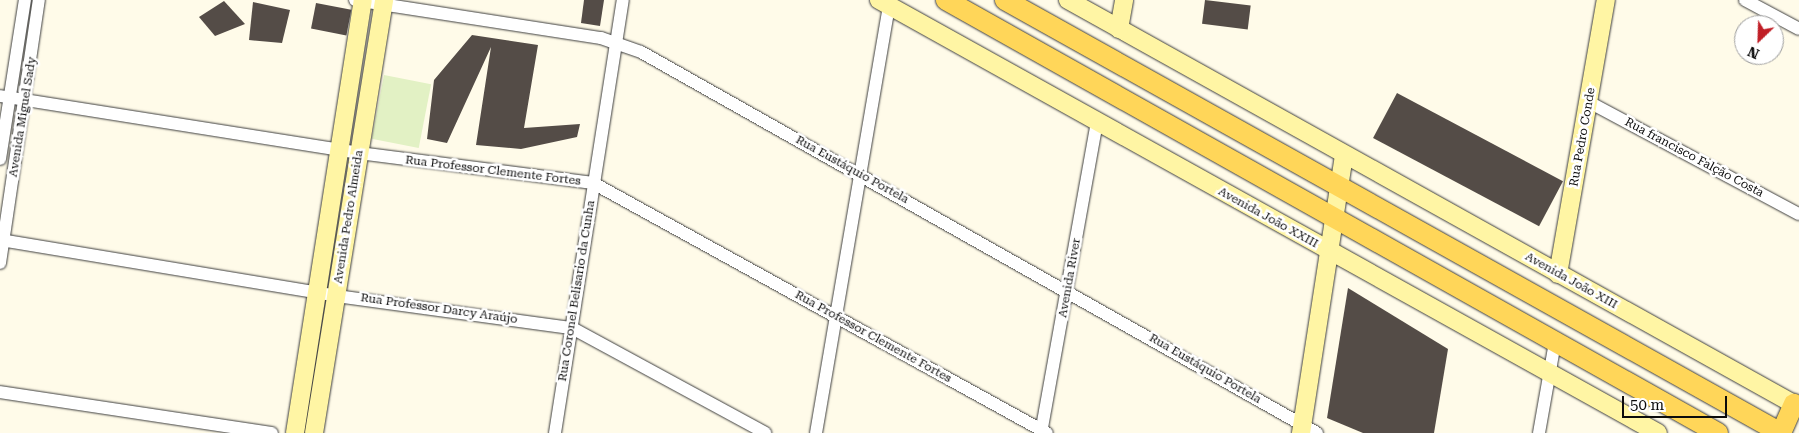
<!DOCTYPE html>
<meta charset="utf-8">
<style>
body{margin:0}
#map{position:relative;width:1799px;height:433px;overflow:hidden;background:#fffbe9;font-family:"Roboto Serif",serif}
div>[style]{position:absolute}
.pitch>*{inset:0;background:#e2f1c4;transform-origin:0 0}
.building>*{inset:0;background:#544c47;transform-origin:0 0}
.roads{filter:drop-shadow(0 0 1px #3e3e3e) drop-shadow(0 0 1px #3e3e3e)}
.street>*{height:12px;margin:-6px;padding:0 6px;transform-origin:6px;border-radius:6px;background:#fff}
.secondary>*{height:18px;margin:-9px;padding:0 9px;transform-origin:9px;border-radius:9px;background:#fff5a4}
.primary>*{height:20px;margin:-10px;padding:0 10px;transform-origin:10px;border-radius:10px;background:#ffd659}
span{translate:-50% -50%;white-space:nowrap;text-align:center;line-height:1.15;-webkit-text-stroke:5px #fff;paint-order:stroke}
.street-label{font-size:12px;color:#0b0b0b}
.north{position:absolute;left:1734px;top:15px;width:50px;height:50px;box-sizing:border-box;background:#fff;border:1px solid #9d9d9d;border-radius:50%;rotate:204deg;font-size:14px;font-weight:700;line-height:20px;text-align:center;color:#0b0b0b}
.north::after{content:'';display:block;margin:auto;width:18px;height:22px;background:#c01e26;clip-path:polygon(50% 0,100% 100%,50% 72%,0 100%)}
.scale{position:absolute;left:1622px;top:396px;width:105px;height:22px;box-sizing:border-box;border:2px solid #0b0b0b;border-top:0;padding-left:6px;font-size:15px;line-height:18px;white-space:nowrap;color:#0b0b0b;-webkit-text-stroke:4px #fff;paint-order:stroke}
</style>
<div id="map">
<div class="pitch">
<div style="left:384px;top:75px;width:48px;height:65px;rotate:11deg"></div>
</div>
<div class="building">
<div style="clip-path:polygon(584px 0,604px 0,600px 26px,581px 23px)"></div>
<div style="left:1205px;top:0;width:46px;height:24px;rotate:7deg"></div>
<div style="clip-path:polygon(224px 1px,245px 24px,215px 36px,199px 17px)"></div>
<div style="clip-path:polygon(253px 2px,290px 10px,282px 43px,249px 40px)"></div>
<div style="left:316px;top:3px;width:36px;height:26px;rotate:11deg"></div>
<div style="clip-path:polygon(472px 35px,538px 45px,524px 128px,580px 124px,577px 137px,521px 149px,476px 145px,491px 47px,447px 143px,427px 139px,434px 80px)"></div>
<div style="left:1397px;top:93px;width:188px;height:51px;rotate:28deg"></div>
<div style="clip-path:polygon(1348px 288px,1448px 349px,1434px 433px,1363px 433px,1327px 418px)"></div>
</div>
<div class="roads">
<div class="street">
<div style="left:355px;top:0;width:249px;rotate:8.8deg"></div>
<div style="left:601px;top:38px;width:42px;rotate:19.3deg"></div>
<div style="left:641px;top:52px;width:776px;rotate:29.41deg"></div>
<div style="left:1745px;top:0;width:61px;rotate:28.2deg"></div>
<div style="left:0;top:96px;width:363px;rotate:9deg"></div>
<div style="left:359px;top:153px;width:236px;rotate:7.3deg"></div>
<div style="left:593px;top:183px;width:518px;rotate:28.84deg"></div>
<div style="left:1589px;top:102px;width:238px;rotate:28.1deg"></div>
<div style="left:0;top:159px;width:161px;rotate:-81.1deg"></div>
<div style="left:0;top:240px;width:342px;rotate:9.4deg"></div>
<div style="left:337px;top:296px;width:237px;rotate:7.8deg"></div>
<div style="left:572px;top:328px;width:220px;rotate:28.5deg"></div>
<div style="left:0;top:263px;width:266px;rotate:-81.6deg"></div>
<div style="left:0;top:392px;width:275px;rotate:8.6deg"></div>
<div style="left:555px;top:433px;width:438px;rotate:-81.1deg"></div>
<div style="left:816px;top:433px;width:433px;rotate:-80.3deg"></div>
<div style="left:1041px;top:433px;width:315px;rotate:-79.8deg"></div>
<div style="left:1539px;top:433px;width:92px;rotate:-80deg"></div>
</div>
<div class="secondary">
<div style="left:879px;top:0;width:891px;rotate:29.07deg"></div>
<div style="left:1068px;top:0;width:837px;rotate:29.11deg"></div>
<div style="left:1119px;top:29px;width:29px;rotate:-80deg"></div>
<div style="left:1558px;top:274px;width:278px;rotate:-80.1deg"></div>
<div style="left:295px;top:433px;width:438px;rotate:-81.1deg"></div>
<div style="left:314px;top:433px;width:439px;rotate:-80.8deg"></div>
<div style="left:1301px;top:433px;width:282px;rotate:-81.2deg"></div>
</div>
<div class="primary">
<div style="left:946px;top:0;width:885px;rotate:29.29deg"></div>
<div style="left:1005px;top:0;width:889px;rotate:29.16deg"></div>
<div style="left:1781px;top:433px;width:32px;rotate:-66deg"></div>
</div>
</div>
<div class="street-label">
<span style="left:23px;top:117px;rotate:-81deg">Avenida Miguel Sady</span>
<span style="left:1583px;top:137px;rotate:-80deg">Rua Pedro Conde</span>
<span style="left:1694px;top:158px;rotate:28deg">Rua francisco Falção Costa</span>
<span style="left:852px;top:170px;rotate:29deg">Rua Eustáquio Portela</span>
<span style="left:493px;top:171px;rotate:7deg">Rua Professor Clemente Fortes</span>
<span style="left:349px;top:217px;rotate:-81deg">Avenida Pedro Almeida</span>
<span style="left:1268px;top:218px;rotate:29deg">Avenida João XXIII</span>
<span style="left:1070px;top:278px;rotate:-80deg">Avenida River</span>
<span style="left:1571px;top:281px;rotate:29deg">Avenida João XIII</span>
<span style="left:577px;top:291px;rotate:-81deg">Rua Coronel Belisario da Cunha</span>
<span style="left:439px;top:309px;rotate:8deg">Rua Professor Darcy Araújo</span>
<span style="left:873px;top:337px;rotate:29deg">Rua Professor Clemente Fortes</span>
<span style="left:1205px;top:369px;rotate:30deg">Rua Eustáquio Portela</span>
</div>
<div class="north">N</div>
<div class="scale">50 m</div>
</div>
